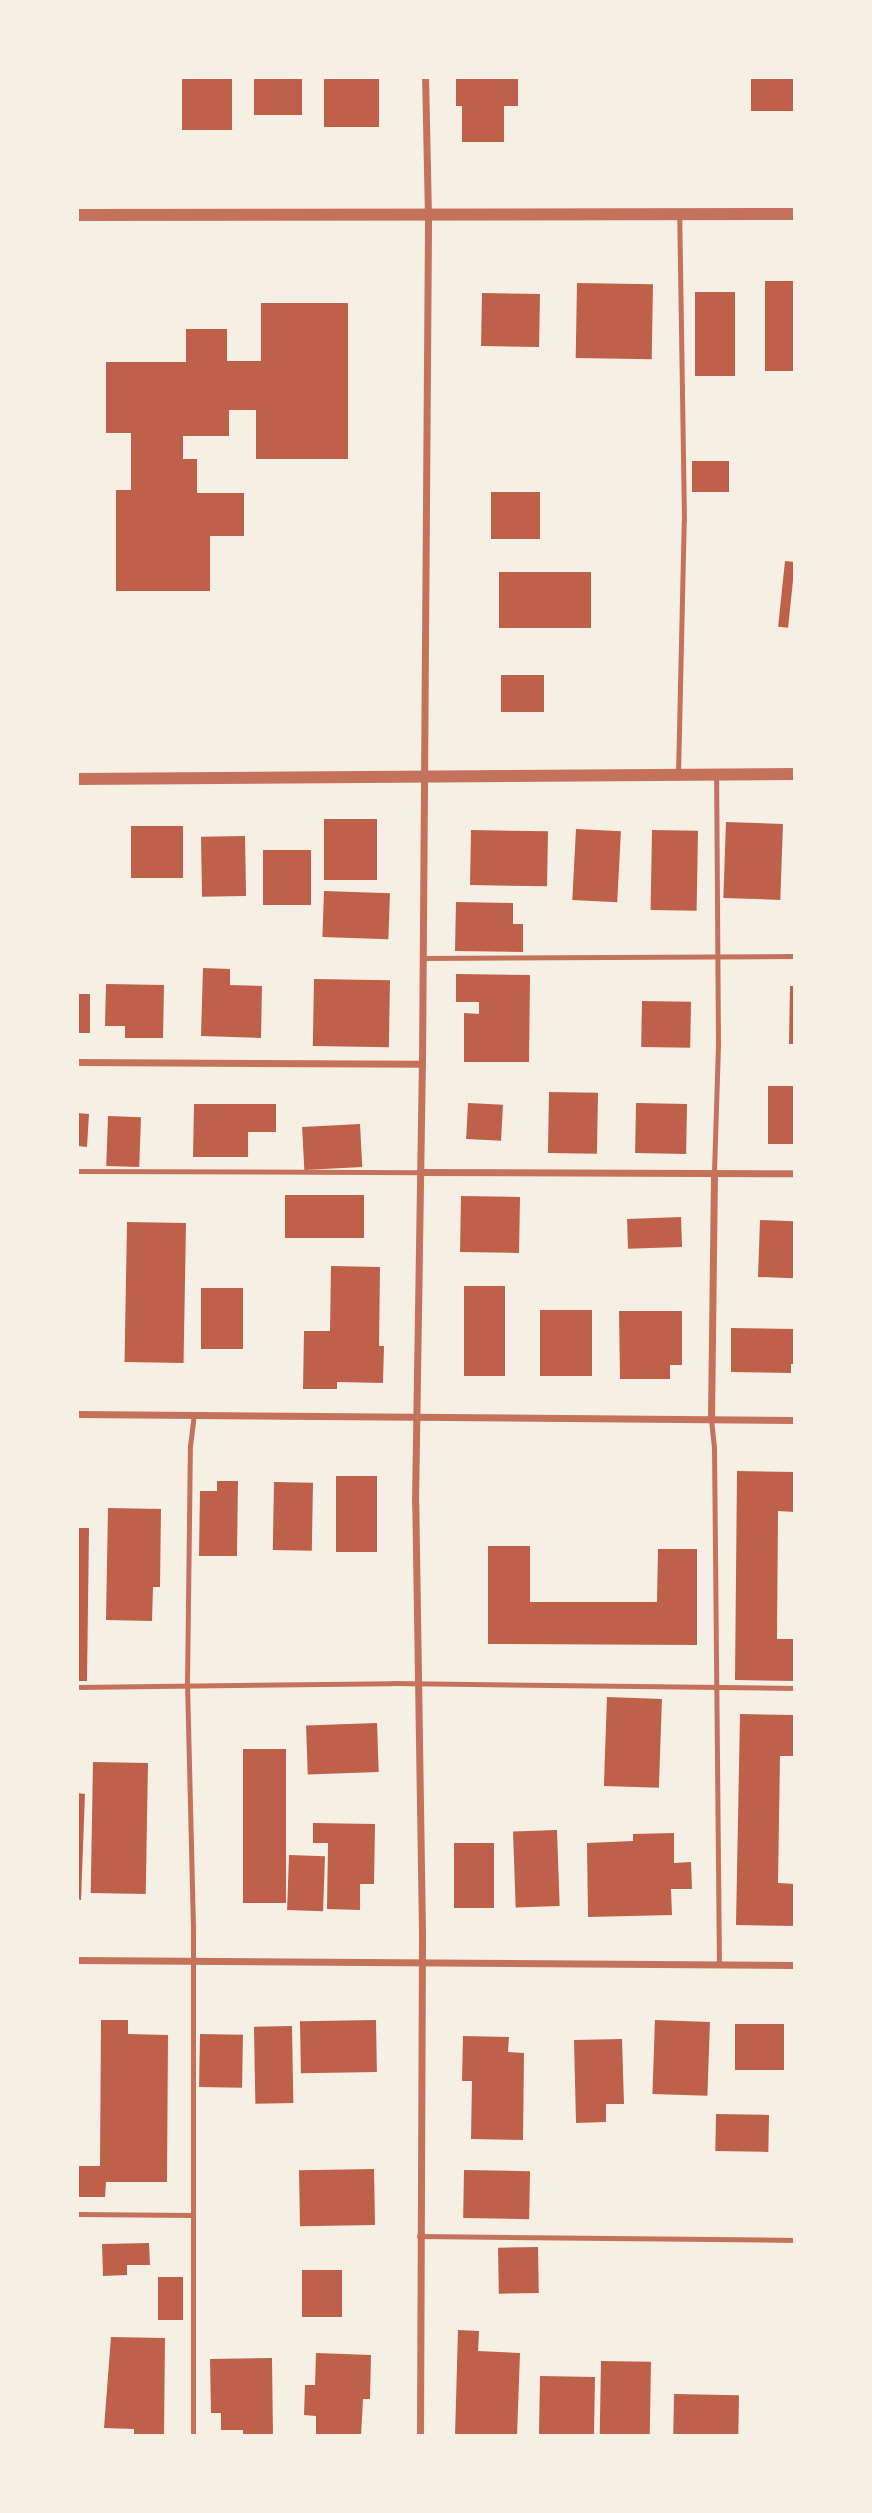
<!DOCTYPE html>
<style>
body{margin:0}
#map{position:relative;width:872px;height:2513px;overflow:hidden;background:#f6efe4;font-family:"Sofia Sans Condensed",sans-serif}
div>[style]{position:absolute}
.building>*{inset:0;background:#bf614a;transform-origin:0 0}
.service>*{height:5px;margin:-2.5px;padding:0 2.5px;transform-origin:2.5px;border-radius:2.5px;background:#c5725c}
.minor>*{height:7px;margin:-3.5px;padding:0 3.5px;transform-origin:3.5px;border-radius:3.5px;background:#c5725c}
.tertiary>*{height:12px;margin:-6px;padding:0 6px;transform-origin:6px;border-radius:6px;background:#c5725c}
span{translate:-50% -50%;white-space:nowrap;text-align:center;line-height:1.15;-webkit-text-stroke:5px #f6efe4;paint-order:stroke}
.frame{position:absolute;inset:0;border:79px solid #f6efe4;pointer-events:none}
</style>
<div id="map">
<div class="building">
<div style="left:182px;top:77px;width:50px;height:53px"></div>
<div style="left:254px;top:77px;width:48px;height:38px"></div>
<div style="left:324px;top:77px;width:55px;height:50px"></div>
<div style="clip-path:polygon(456px 77px,518px 79px,518px 106px,504px 106px,504px 142px,462px 142px,462px 106px,456px 106px)"></div>
<div style="left:751px;top:77px;width:44px;height:34px"></div>
<div style="left:765px;top:281px;width:30px;height:90px"></div>
<div style="left:577px;top:283px;width:76px;height:75px;rotate:1deg"></div>
<div style="left:695px;top:292px;width:40px;height:84px"></div>
<div style="left:482px;top:293px;width:58px;height:53px;rotate:1deg"></div>
<div style="clip-path:polygon(261px 303px,348px 303px,348px 459px,256px 459px,256px 410px,229px 410px,229px 436px,183px 436px,183px 459px,197px 459px,197px 493px,244px 493px,244px 536px,210px 536px,210px 591px,116px 591px,116px 490px,131px 490px,131px 433px,106px 433px,106px 362px,186px 362px,186px 329px,227px 329px,227px 361px,261px 361px)"></div>
<div style="left:692px;top:461px;width:37px;height:31px"></div>
<div style="left:491px;top:492px;width:49px;height:47px"></div>
<div style="left:785px;top:561px;width:10px;height:66px;rotate:6deg"></div>
<div style="left:591px;top:572px;width:56px;height:92px;rotate:90deg"></div>
<div style="left:501px;top:675px;width:43px;height:37px"></div>
<div style="left:324px;top:819px;width:53px;height:61px"></div>
<div style="left:726px;top:822px;width:57px;height:76px;rotate:2deg"></div>
<div style="left:183px;top:826px;width:52px;height:52px;rotate:90deg"></div>
<div style="left:576px;top:829px;width:45px;height:71px;rotate:3deg"></div>
<div style="left:471px;top:830px;width:77px;height:55px;rotate:1deg"></div>
<div style="left:652px;top:830px;width:46px;height:80px;rotate:1deg"></div>
<div style="left:245px;top:836px;width:60px;height:44px;rotate:89deg"></div>
<div style="left:263px;top:850px;width:48px;height:55px"></div>
<div style="left:324px;top:891px;width:66px;height:46px;rotate:2deg"></div>
<div style="clip-path:polygon(456px 902px,513px 903px,513px 924px,523px 924px,523px 952px,455px 951px)"></div>
<div style="clip-path:polygon(203px 968px,230px 969px,230px 985px,262px 986px,261px 1038px,201px 1036px)"></div>
<div style="clip-path:polygon(456px 974px,530px 975px,529px 1062px,464px 1062px,464px 1013px,479px 1014px,479px 1002px,456px 1002px)"></div>
<div style="left:314px;top:979px;width:76px;height:67px;rotate:1deg"></div>
<div style="clip-path:polygon(106px 984px,164px 985px,163px 1038px,125px 1038px,125px 1026px,105px 1026px)"></div>
<div style="clip-path:polygon(790px 986px,795px 986px,795px 1044px,789px 1044px)"></div>
<div style="left:77px;top:994px;width:13px;height:39px"></div>
<div style="left:642px;top:1001px;width:49px;height:46px;rotate:1deg"></div>
<div style="left:768px;top:1086px;width:27px;height:58px"></div>
<div style="left:549px;top:1092px;width:49px;height:61px;rotate:1deg"></div>
<div style="left:468px;top:1103px;width:35px;height:36px;rotate:3deg"></div>
<div style="left:636px;top:1103px;width:51px;height:50px;rotate:1deg"></div>
<div style="clip-path:polygon(194px 1104px,276px 1104px,276px 1132px,248px 1132px,248px 1157px,193px 1157px)"></div>
<div style="clip-path:polygon(77px 1113px,89px 1114px,87px 1147px,77px 1146px)"></div>
<div style="left:108px;top:1116px;width:33px;height:50px;rotate:2deg"></div>
<div style="left:360px;top:1124px;width:43px;height:58px;rotate:87deg"></div>
<div style="left:364px;top:1195px;width:43px;height:79px;rotate:90deg"></div>
<div style="left:461px;top:1196px;width:59px;height:56px;rotate:1deg"></div>
<div style="left:681px;top:1217px;width:30px;height:54px;rotate:88deg"></div>
<div style="left:760px;top:1220px;width:35px;height:57px;rotate:2deg"></div>
<div style="left:127px;top:1222px;width:59px;height:140px;rotate:1deg"></div>
<div style="clip-path:polygon(331px 1266px,380px 1267px,379px 1346px,384px 1346px,383px 1383px,337px 1382px,337px 1389px,303px 1389px,304px 1331px,330px 1331px)"></div>
<div style="left:464px;top:1286px;width:41px;height:90px"></div>
<div style="left:201px;top:1288px;width:42px;height:61px"></div>
<div style="left:540px;top:1310px;width:52px;height:66px"></div>
<div style="clip-path:polygon(619px 1311px,682px 1311px,682px 1365px,670px 1365px,670px 1379px,620px 1379px)"></div>
<div style="clip-path:polygon(731px 1328px,795px 1329px,795px 1364px,791px 1364px,791px 1373px,731px 1372px)"></div>
<div style="clip-path:polygon(737px 1471px,795px 1472px,795px 1512px,778px 1511px,777px 1639px,795px 1639px,795px 1681px,735px 1680px)"></div>
<div style="left:336px;top:1476px;width:41px;height:76px"></div>
<div style="clip-path:polygon(217px 1481px,238px 1481px,237px 1556px,199px 1556px,200px 1491px,217px 1491px)"></div>
<div style="left:274px;top:1482px;width:39px;height:68px;rotate:1deg"></div>
<div style="clip-path:polygon(108px 1508px,161px 1509px,160px 1587px,153px 1587px,152px 1621px,106px 1620px)"></div>
<div style="clip-path:polygon(77px 1528px,89px 1528px,87px 1681px,77px 1681px)"></div>
<div style="clip-path:polygon(488px 1546px,530px 1546px,530px 1602px,657px 1602px,658px 1549px,697px 1549px,697px 1645px,488px 1644px)"></div>
<div style="left:607px;top:1697px;width:55px;height:89px;rotate:2deg"></div>
<div style="clip-path:polygon(740px 1714px,795px 1715px,795px 1756px,780px 1756px,778px 1883px,795px 1884px,795px 1926px,736px 1925px)"></div>
<div style="left:377px;top:1723px;width:49px;height:71px;rotate:88deg"></div>
<div style="left:243px;top:1749px;width:43px;height:154px"></div>
<div style="left:93px;top:1762px;width:55px;height:131px;rotate:1deg"></div>
<div style="clip-path:polygon(77px 1793px,85px 1794px,81px 1900px,77px 1899px)"></div>
<div style="clip-path:polygon(313px 1823px,375px 1824px,374px 1884px,360px 1884px,360px 1910px,327px 1909px,328px 1843px,313px 1843px)"></div>
<div style="left:557px;top:1830px;width:76px;height:44px;rotate:88deg"></div>
<div style="clip-path:polygon(674px 1833px,674px 1863px,691px 1862px,692px 1889px,671px 1889px,672px 1915px,588px 1917px,587px 1843px,633px 1841px,633px 1834px)"></div>
<div style="left:454px;top:1843px;width:40px;height:65px"></div>
<div style="left:289px;top:1855px;width:36px;height:55px;rotate:2deg"></div>
<div style="clip-path:polygon(101px 2020px,128px 2020px,128px 2034px,168px 2035px,167px 2182px,106px 2182px,105px 2197px,77px 2197px,77px 2166px,100px 2166px)"></div>
<div style="left:376px;top:2020px;width:52px;height:76px;rotate:89deg"></div>
<div style="left:655px;top:2020px;width:55px;height:74px;rotate:2deg"></div>
<div style="left:735px;top:2024px;width:49px;height:46px"></div>
<div style="left:292px;top:2026px;width:77px;height:38px;rotate:89deg"></div>
<div style="left:200px;top:2034px;width:43px;height:53px;rotate:1deg"></div>
<div style="clip-path:polygon(463px 2036px,509px 2037px,508px 2052px,524px 2053px,523px 2140px,471px 2139px,472px 2081px,462px 2081px)"></div>
<div style="clip-path:polygon(622px 2039px,624px 2104px,606px 2104px,606px 2122px,576px 2123px,574px 2040px)"></div>
<div style="left:716px;top:2114px;width:53px;height:37px;rotate:1deg"></div>
<div style="left:374px;top:2169px;width:56px;height:75px;rotate:89deg"></div>
<div style="left:464px;top:2170px;width:66px;height:48px;rotate:1deg"></div>
<div style="clip-path:polygon(149px 2243px,150px 2265px,127px 2265px,127px 2275px,103px 2276px,102px 2244px)"></div>
<div style="left:538px;top:2247px;width:46px;height:40px;rotate:89deg"></div>
<div style="left:302px;top:2270px;width:40px;height:47px"></div>
<div style="left:158px;top:2277px;width:25px;height:43px"></div>
<div style="clip-path:polygon(458px 2330px,479px 2331px,478px 2351px,520px 2353px,517px 2436px,455px 2436px)"></div>
<div style="clip-path:polygon(111px 2337px,165px 2338px,164px 2436px,134px 2436px,134px 2429px,104px 2428px)"></div>
<div style="clip-path:polygon(316px 2353px,371px 2355px,370px 2399px,363px 2399px,361px 2436px,316px 2436px,316px 2416px,304px 2415px,305px 2385px,315px 2385px)"></div>
<div style="clip-path:polygon(272px 2358px,273px 2436px,243px 2436px,243px 2430px,221px 2430px,221px 2413px,211px 2413px,210px 2359px)"></div>
<div style="left:601px;top:2361px;width:50px;height:75px;rotate:1deg"></div>
<div style="left:540px;top:2376px;width:55px;height:60px;rotate:1deg"></div>
<div style="left:674px;top:2394px;width:65px;height:42px;rotate:1deg"></div>
</div>
<div class="service">
<div style="left:678px;top:775px;width:255px;rotate:-88.7deg"></div>
<div style="left:684px;top:520px;width:305px;rotate:-90.9deg"></div>
<div style="left:423px;top:958px;width:372px;rotate:-0.3deg"></div>
<div style="left:77px;top:1171px;width:343px;rotate:0.2deg"></div>
<div style="left:714px;top:1172px;width:127px;rotate:-88.2deg"></div>
<div style="left:718px;top:1045px;width:268px;rotate:-90.4deg"></div>
<div style="left:711px;top:1419px;width:28px;rotate:84deg"></div>
<div style="left:714px;top:1447px;width:518px;rotate:89.45deg"></div>
<div style="left:77px;top:1687px;width:315px;rotate:-0.7deg"></div>
<div style="left:392px;top:1683px;width:403px;rotate:0.7deg"></div>
<div style="left:77px;top:2214px;width:116px;rotate:0.5deg"></div>
<div style="left:193px;top:2215px;width:287px;rotate:-90deg"></div>
<div style="left:193px;top:1928px;width:243px;rotate:-91.4deg"></div>
<div style="left:187px;top:1685px;width:239px;rotate:-89.3deg"></div>
<div style="left:190px;top:1446px;width:32px;rotate:-83deg"></div>
<div style="left:193px;top:2215px;width:221px;rotate:90deg"></div>
<div style="left:419px;top:2236px;width:376px;rotate:0.6deg"></div>
</div>
<div class="minor">
<div style="left:77px;top:1062px;width:345px;rotate:0.3deg"></div>
<div style="left:420px;top:1172px;width:375px;rotate:0.2deg"></div>
<div style="left:77px;top:1414px;width:718px;rotate:0.48deg"></div>
<div style="left:711px;top:1419px;width:247px;rotate:-89.3deg"></div>
<div style="left:77px;top:1960px;width:718px;rotate:0.4deg"></div>
<div style="left:420px;top:2436px;width:504px;rotate:-89.77deg"></div>
<div style="left:422px;top:1932px;width:429px;rotate:-90.9deg"></div>
<div style="left:415px;top:1503px;width:439px;rotate:-89.1deg"></div>
<div style="left:422px;top:1064px;width:847px;rotate:-89.59deg"></div>
<div style="left:428px;top:217px;width:140px;rotate:-91.2deg"></div>
</div>
<div class="tertiary">
<div style="left:77px;top:215px;width:718px;rotate:-0.08deg"></div>
<div style="left:77px;top:779px;width:718px;rotate:-0.4deg"></div>
</div>
<div class="frame"></div>
</div>
